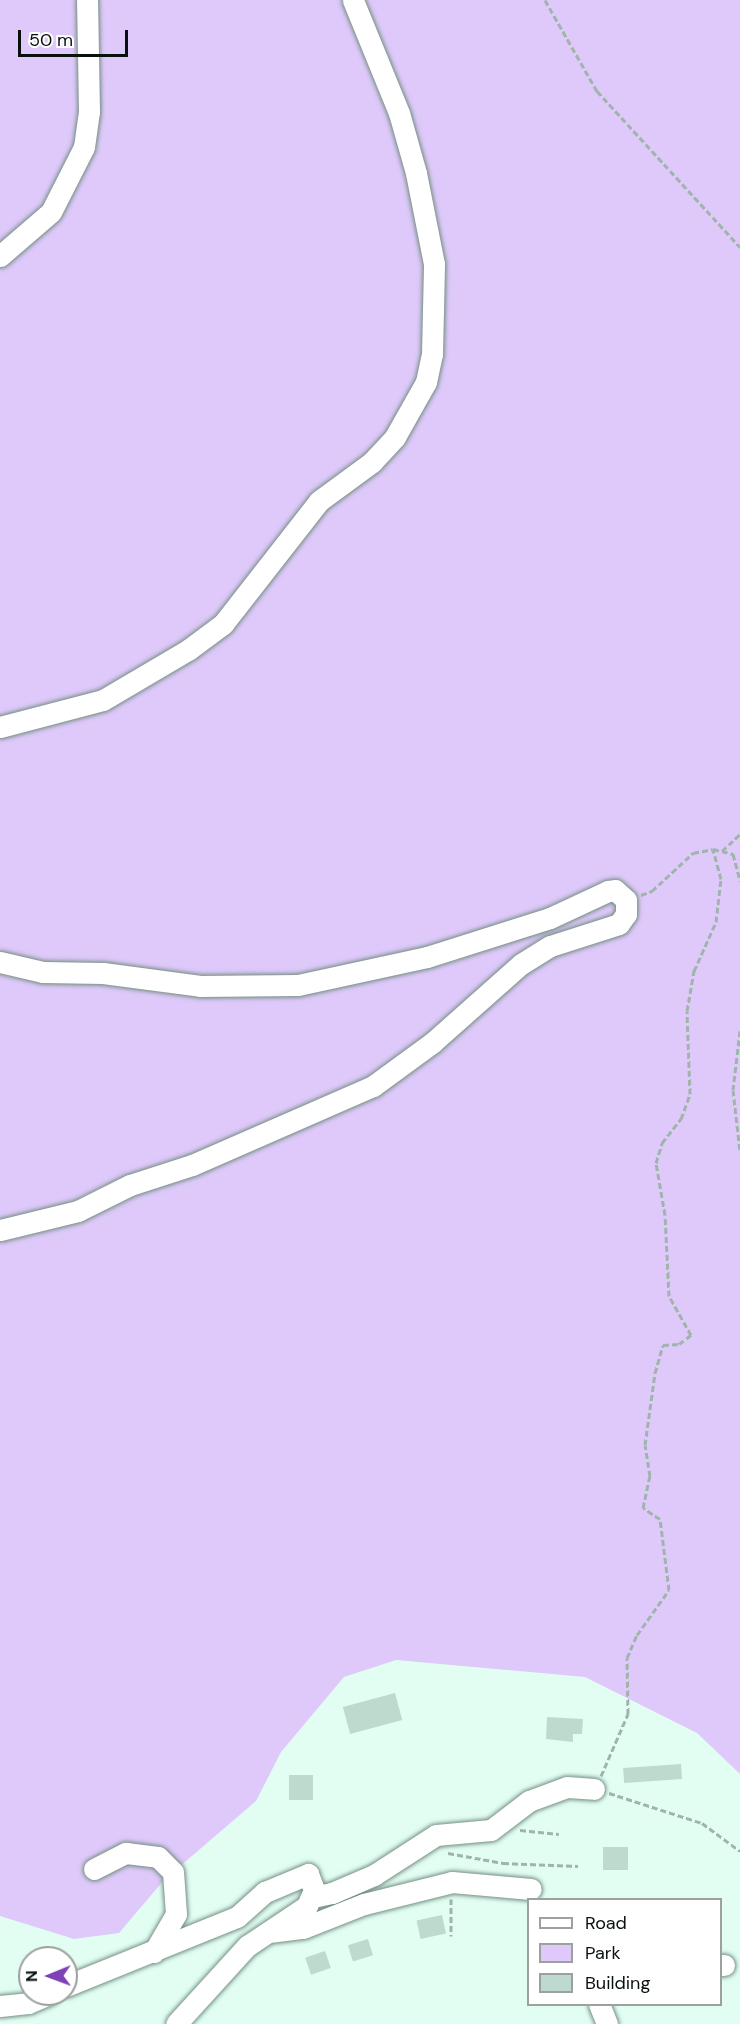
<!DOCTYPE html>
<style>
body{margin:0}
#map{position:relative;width:740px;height:2024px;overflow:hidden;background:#e2fef2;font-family:"DM Sans",sans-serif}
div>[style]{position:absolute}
.green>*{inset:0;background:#dec9fa}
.building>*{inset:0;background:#bed9ce;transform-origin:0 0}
.path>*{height:3px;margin-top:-1.5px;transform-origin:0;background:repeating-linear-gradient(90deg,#9fb5ab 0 6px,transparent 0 9px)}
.roads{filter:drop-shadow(0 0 2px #758f84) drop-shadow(0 0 2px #758f84)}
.minor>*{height:21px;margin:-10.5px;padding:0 10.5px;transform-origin:10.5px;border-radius:10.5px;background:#fff}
span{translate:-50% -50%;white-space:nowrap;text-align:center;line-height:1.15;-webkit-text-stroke:4.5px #fff;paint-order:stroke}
.legend{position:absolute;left:527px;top:1898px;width:195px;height:108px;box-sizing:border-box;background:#fff;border:2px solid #9ca09e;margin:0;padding:8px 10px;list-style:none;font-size:18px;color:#08110d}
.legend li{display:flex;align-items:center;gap:12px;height:30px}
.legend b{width:30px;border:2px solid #9ca09e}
.north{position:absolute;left:18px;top:1946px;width:60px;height:60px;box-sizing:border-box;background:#fff;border:2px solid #9ca09e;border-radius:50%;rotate:269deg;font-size:16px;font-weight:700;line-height:24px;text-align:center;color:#08110d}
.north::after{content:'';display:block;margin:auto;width:21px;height:27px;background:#7e41b6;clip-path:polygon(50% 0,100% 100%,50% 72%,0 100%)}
.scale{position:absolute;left:18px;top:30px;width:110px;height:27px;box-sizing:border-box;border:3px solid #08110d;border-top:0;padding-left:8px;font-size:18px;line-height:21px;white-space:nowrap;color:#08110d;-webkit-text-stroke:4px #fff;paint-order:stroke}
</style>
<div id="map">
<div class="green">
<div style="clip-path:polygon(0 0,740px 0,740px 1774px,697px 1733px,585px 1677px,396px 1660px,344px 1677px,281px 1752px,256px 1801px,164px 1880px,119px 1933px,74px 1939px,0 1916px)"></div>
</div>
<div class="building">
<div style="left:395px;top:1693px;width:28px;height:54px;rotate:75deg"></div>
<div style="clip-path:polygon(547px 1717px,583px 1719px,582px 1734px,573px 1734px,573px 1742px,546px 1739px)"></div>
<div style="left:681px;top:1764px;width:15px;height:58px;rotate:86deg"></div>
<div style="left:289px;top:1775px;width:24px;height:25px"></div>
<div style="left:603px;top:1847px;width:25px;height:23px"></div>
<div style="left:442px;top:1915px;width:19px;height:26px;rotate:78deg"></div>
<div style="left:368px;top:1939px;width:17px;height:21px;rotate:73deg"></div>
<div style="left:325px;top:1951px;width:18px;height:21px;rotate:71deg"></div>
</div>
<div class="path">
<div style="left:545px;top:0;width:105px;rotate:60.3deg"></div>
<div style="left:597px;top:91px;width:212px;rotate:47.5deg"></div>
<div style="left:722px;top:851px;width:25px;rotate:-43deg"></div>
<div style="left:641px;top:895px;width:12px;rotate:-20deg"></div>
<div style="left:652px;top:891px;width:56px;rotate:-42.8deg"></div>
<div style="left:693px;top:853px;width:20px;rotate:-11deg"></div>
<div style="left:713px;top:849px;width:21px;rotate:14deg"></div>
<div style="left:733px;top:854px;width:28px;rotate:75deg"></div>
<div style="left:740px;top:1031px;width:59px;rotate:96.8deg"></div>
<div style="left:733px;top:1090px;width:61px;rotate:83.5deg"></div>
<div style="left:601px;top:1776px;width:68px;rotate:-66.5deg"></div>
<div style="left:628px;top:1714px;width:56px;rotate:-91deg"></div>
<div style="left:627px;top:1658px;width:25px;rotate:-67deg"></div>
<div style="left:637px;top:1635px;width:55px;rotate:-54.6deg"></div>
<div style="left:669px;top:1590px;width:72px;rotate:-97.2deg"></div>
<div style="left:660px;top:1519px;width:20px;rotate:-147deg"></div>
<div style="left:643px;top:1508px;width:33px;rotate:-78deg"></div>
<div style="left:650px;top:1476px;width:31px;rotate:-99deg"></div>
<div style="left:645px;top:1445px;width:73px;rotate:-82.1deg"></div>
<div style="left:655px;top:1373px;width:29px;rotate:-74deg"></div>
<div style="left:663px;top:1345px;width:16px;rotate:-4deg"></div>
<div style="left:679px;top:1344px;width:15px;rotate:-37deg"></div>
<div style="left:691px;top:1335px;width:45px;rotate:-119.4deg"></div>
<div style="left:669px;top:1296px;width:81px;rotate:-92.8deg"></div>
<div style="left:665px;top:1215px;width:53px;rotate:-99.8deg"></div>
<div style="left:656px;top:1163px;width:21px;rotate:-73deg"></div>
<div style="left:662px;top:1143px;width:31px;rotate:-52deg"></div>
<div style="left:681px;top:1119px;width:27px;rotate:-70deg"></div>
<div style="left:690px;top:1094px;width:83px;rotate:-92.1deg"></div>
<div style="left:687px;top:1011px;width:41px;rotate:-80.1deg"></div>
<div style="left:694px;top:971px;width:54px;rotate:-65.8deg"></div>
<div style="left:716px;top:922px;width:43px;rotate:-83.4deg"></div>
<div style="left:721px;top:879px;width:31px;rotate:-105deg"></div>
<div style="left:609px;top:1793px;width:98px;rotate:17.9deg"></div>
<div style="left:702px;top:1823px;width:47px;rotate:36.4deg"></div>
<div style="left:520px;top:1830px;width:39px;rotate:6deg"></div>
<div style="left:448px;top:1853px;width:56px;rotate:10.3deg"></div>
<div style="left:503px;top:1863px;width:75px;rotate:2.3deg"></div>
<div style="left:451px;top:1899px;width:37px;rotate:90deg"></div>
</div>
<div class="roads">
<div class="minor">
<div style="left:0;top:256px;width:67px;rotate:-40.8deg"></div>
<div style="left:51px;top:212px;width:73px;rotate:-63.1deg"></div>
<div style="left:84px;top:147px;width:35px;rotate:-82deg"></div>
<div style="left:89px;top:112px;width:112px;rotate:-91deg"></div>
<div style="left:0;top:727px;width:106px;rotate:-14.7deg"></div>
<div style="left:103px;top:700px;width:99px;rotate:-30.5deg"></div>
<div style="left:188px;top:650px;width:44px;rotate:-36.6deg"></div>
<div style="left:223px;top:624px;width:156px;rotate:-52deg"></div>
<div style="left:319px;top:501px;width:66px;rotate:-36.3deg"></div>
<div style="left:372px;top:462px;width:34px;rotate:-47deg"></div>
<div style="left:395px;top:437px;width:63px;rotate:-60.6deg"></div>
<div style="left:426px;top:382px;width:29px;rotate:-78deg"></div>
<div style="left:432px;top:354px;width:90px;rotate:-88.7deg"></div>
<div style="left:434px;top:264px;width:93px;rotate:-101.2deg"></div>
<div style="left:416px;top:173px;width:62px;rotate:-105.8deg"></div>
<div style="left:399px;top:113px;width:122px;rotate:-112.2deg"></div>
<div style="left:0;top:962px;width:44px;rotate:13.1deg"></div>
<div style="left:43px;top:972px;width:60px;rotate:1deg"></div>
<div style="left:103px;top:973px;width:98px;rotate:7.6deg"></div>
<div style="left:200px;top:986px;width:98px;rotate:-0.6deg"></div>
<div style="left:298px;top:985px;width:132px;rotate:-12.2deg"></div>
<div style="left:427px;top:957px;width:129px;rotate:-17.6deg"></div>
<div style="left:550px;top:918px;width:64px;rotate:-25deg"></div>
<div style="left:608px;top:891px;width:7px;rotate:-8deg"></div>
<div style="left:615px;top:890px;width:15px;rotate:42deg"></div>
<div style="left:626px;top:900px;width:14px;rotate:90deg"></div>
<div style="left:626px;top:914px;width:12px;rotate:125deg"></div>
<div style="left:619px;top:924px;width:72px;rotate:162.3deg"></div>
<div style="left:550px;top:946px;width:34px;rotate:148deg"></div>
<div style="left:521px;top:964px;width:119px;rotate:138.4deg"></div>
<div style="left:432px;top:1043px;width:73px;rotate:143.9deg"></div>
<div style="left:373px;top:1086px;width:197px;rotate:156.4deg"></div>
<div style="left:192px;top:1165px;width:65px;rotate:162.1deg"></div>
<div style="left:130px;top:1185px;width:58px;rotate:153.4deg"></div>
<div style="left:78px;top:1211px;width:80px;rotate:166.3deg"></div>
<div style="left:94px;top:1869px;width:36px;rotate:-27deg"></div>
<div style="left:126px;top:1853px;width:32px;rotate:7deg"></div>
<div style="left:158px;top:1857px;width:21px;rotate:45deg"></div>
<div style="left:173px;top:1872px;width:42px;rotate:85.9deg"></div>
<div style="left:176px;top:1914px;width:44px;rotate:120.1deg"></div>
<div style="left:313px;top:1897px;width:19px;rotate:-12deg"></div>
<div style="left:332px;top:1893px;width:46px;rotate:-23.2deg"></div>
<div style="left:374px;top:1875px;width:74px;rotate:-32.8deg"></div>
<div style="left:436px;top:1835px;width:55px;rotate:-5.2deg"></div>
<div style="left:491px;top:1830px;width:48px;rotate:-37.3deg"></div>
<div style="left:529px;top:1801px;width:40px;rotate:-20.2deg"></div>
<div style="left:567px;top:1787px;width:27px;rotate:4deg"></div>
<div style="left:269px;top:1932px;width:34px;rotate:-7deg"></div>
<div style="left:303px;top:1928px;width:66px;rotate:-21.5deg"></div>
<div style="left:364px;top:1904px;width:91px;rotate:-14deg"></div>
<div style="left:452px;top:1882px;width:79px;rotate:5.1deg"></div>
<div style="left:720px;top:1965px;width:4px"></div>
<div style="left:66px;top:1986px;width:184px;rotate:-22deg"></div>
<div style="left:237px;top:1917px;width:38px;rotate:-42deg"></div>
<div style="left:265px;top:1892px;width:47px;rotate:-22.7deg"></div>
<div style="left:308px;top:1874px;width:17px;rotate:69deg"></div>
<div style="left:314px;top:1890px;width:17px;rotate:114deg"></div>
<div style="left:307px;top:1906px;width:72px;rotate:146.3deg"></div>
<div style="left:247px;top:1946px;width:105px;rotate:132.3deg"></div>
<div style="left:599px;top:2004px;width:22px;rotate:68deg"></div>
<div style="left:0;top:2006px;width:28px;rotate:-6deg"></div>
<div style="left:28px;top:2003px;width:23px;rotate:-23deg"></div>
</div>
</div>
<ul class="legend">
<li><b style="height:8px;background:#fff"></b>Road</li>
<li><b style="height:16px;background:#dec9fa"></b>Park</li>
<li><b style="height:16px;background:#bed9ce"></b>Building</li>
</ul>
<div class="north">N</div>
<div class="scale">50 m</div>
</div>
